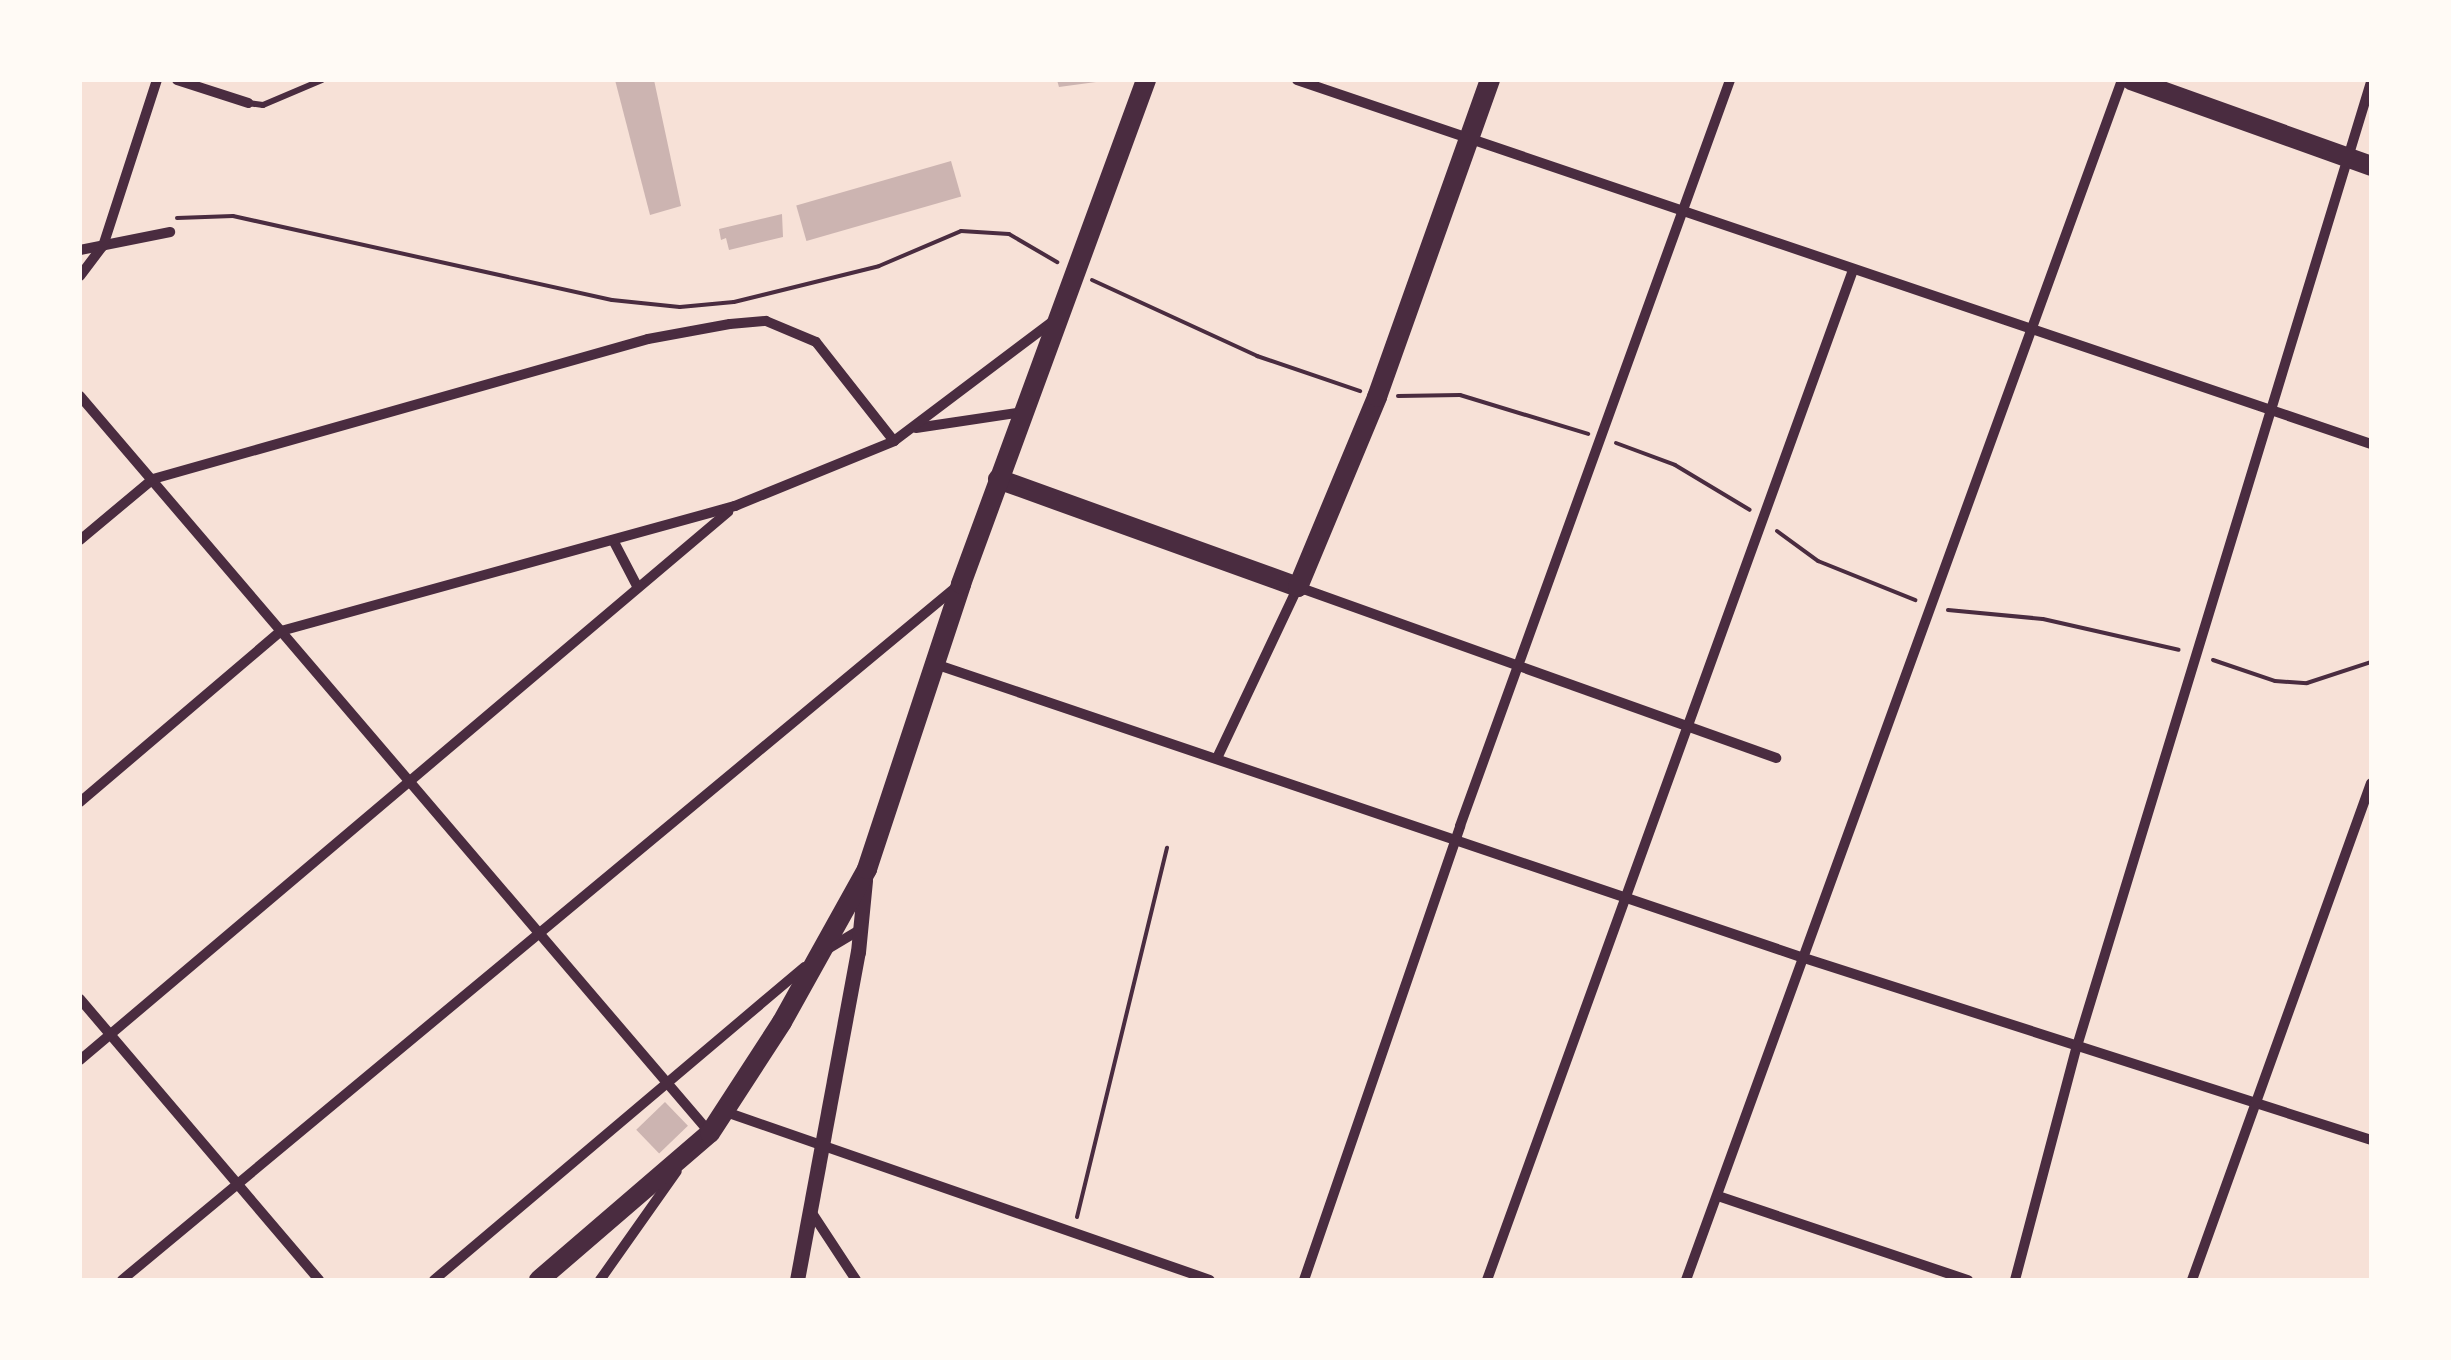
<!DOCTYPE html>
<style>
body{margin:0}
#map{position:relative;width:2451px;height:1360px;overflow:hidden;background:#f7e1d7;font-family:"Source Sans 3",sans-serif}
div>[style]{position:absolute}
.building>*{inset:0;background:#ccb4b1;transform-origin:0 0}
.path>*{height:4px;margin:-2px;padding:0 2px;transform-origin:2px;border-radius:2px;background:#4a2c40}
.service>*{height:6px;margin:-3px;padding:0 3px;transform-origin:3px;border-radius:3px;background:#4a2c40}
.minor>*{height:10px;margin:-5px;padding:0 5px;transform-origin:5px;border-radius:5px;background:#4a2c40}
.tertiary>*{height:15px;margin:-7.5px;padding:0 7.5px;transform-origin:7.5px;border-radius:7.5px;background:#4a2c40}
.primary>*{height:20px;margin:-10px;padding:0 10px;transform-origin:10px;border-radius:10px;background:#4a2c40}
span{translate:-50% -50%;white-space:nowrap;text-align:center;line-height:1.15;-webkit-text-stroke:10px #fffaf5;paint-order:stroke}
.frame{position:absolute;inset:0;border:82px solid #fffaf5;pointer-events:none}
</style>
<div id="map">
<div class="building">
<div style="clip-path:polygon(615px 80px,654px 80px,681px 206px,650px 215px)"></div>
<div style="clip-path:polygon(1057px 80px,1095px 80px,1096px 82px,1059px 87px)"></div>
<div style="left:951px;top:161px;width:37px;height:161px;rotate:74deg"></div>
<div style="clip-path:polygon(782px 214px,783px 237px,729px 250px,726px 238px,721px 240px,719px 229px)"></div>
<div style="left:665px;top:1102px;width:33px;height:40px;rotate:46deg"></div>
</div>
<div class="path">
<div style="left:177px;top:218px;width:56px;rotate:-2deg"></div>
<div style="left:233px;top:216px;width:388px;rotate:12.5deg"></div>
<div style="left:612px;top:300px;width:68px;rotate:5.9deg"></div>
<div style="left:680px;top:307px;width:54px;rotate:-5.3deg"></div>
<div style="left:734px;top:302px;width:149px;rotate:-13.9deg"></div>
<div style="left:879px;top:266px;width:89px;rotate:-23.1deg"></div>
<div style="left:961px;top:231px;width:48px;rotate:3.6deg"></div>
<div style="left:1009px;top:234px;width:56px;rotate:30.3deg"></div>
<div style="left:1092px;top:280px;width:182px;rotate:24.7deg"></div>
<div style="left:1257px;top:356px;width:109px;rotate:18.8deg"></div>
<div style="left:1398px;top:396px;width:62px;rotate:-0.9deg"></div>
<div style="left:1460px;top:395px;width:134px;rotate:16.9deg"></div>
<div style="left:1616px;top:443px;width:63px;rotate:20.4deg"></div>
<div style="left:1675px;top:465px;width:87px;rotate:31deg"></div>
<div style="left:1777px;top:531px;width:51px;rotate:36.2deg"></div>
<div style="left:1818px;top:561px;width:105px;rotate:21.9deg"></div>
<div style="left:1948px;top:610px;width:95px;rotate:5.4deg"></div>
<div style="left:2043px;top:619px;width:139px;rotate:12.8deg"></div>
<div style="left:2213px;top:660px;width:65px;rotate:18.7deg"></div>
<div style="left:2275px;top:681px;width:32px;rotate:4deg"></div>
<div style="left:2307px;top:683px;width:67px;rotate:-18.2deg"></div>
<div style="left:1077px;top:1217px;width:380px;rotate:-76.3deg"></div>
</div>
<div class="service">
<div style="left:248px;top:103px;width:15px;rotate:8deg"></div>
<div style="left:263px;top:105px;width:64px;rotate:-23deg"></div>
</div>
<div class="minor">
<div style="left:177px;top:80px;width:75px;rotate:17.9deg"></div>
<div style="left:1297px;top:80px;width:1134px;rotate:18.72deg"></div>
<div style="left:80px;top:250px;width:92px;rotate:-11.3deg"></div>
<div style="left:80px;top:276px;width:38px;rotate:-53deg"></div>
<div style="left:103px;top:246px;width:175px;rotate:-72deg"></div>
<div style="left:80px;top:396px;width:968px;rotate:49.48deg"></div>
<div style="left:916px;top:428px;width:108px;rotate:-8.5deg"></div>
<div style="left:80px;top:540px;width:95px;rotate:-39.9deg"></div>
<div style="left:153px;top:479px;width:514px;rotate:-15.79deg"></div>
<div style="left:648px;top:339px;width:83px;rotate:-10.4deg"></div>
<div style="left:730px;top:324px;width:36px;rotate:-5deg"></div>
<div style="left:766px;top:321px;width:54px;rotate:22.8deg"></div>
<div style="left:816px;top:342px;width:126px;rotate:51.8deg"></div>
<div style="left:613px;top:540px;width:52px;rotate:62.4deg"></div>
<div style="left:935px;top:664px;width:914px;rotate:18.69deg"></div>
<div style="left:1801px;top:957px;width:599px;rotate:17.8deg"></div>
<div style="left:1218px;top:756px;width:187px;rotate:-64.7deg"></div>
<div style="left:1298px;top:587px;width:508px;rotate:19.68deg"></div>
<div style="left:80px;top:802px;width:264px;rotate:-40.4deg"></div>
<div style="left:281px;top:631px;width:471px;rotate:-15.4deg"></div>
<div style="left:735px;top:506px;width:172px;rotate:-22.2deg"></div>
<div style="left:894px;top:441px;width:199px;rotate:-37deg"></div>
<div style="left:826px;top:950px;width:39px;rotate:-31deg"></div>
<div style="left:80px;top:999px;width:369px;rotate:49.6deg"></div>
<div style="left:80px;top:1060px;width:849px;rotate:-40.22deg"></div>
<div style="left:726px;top:1112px;width:512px;rotate:19.14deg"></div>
<div style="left:1718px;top:1196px;width:264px;rotate:18.6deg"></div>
<div style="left:812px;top:1213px;width:80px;rotate:56.7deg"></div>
<div style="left:122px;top:1280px;width:1084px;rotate:-39.72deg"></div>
<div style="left:434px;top:1280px;width:485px;rotate:-40.2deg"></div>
<div style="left:600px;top:1280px;width:133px;rotate:-54.8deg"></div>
<div style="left:1304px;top:1280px;width:480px;rotate:-71deg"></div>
<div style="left:1460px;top:826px;width:793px;rotate:-70.1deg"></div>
<div style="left:1487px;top:1280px;width:1074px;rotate:-70.08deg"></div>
<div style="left:1686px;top:1280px;width:1277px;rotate:-70.03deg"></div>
<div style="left:2015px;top:1280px;width:242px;rotate:-75.2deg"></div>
<div style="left:2077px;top:1046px;width:1008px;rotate:-73.04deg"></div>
<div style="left:2192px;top:1280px;width:528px;rotate:-70.19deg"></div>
</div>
<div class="tertiary">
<div style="left:797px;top:1280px;width:334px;rotate:-79.5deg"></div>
<div style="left:858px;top:952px;width:72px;rotate:-84.4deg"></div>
</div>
<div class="primary">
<div style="left:2131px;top:80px;width:255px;rotate:19.7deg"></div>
<div style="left:998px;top:479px;width:319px;rotate:19.8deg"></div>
<div style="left:1298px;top:587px;width:206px;rotate:-67.4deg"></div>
<div style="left:1377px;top:397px;width:337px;rotate:-70.4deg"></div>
<div style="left:539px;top:1280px;width:225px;rotate:-40.7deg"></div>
<div style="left:710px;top:1133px;width:132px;rotate:-57deg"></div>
<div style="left:782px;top:1022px;width:175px;rotate:-60.9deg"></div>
<div style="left:867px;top:869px;width:300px;rotate:-71.7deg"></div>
<div style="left:961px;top:584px;width:537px;rotate:-69.84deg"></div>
</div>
<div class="frame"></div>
</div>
